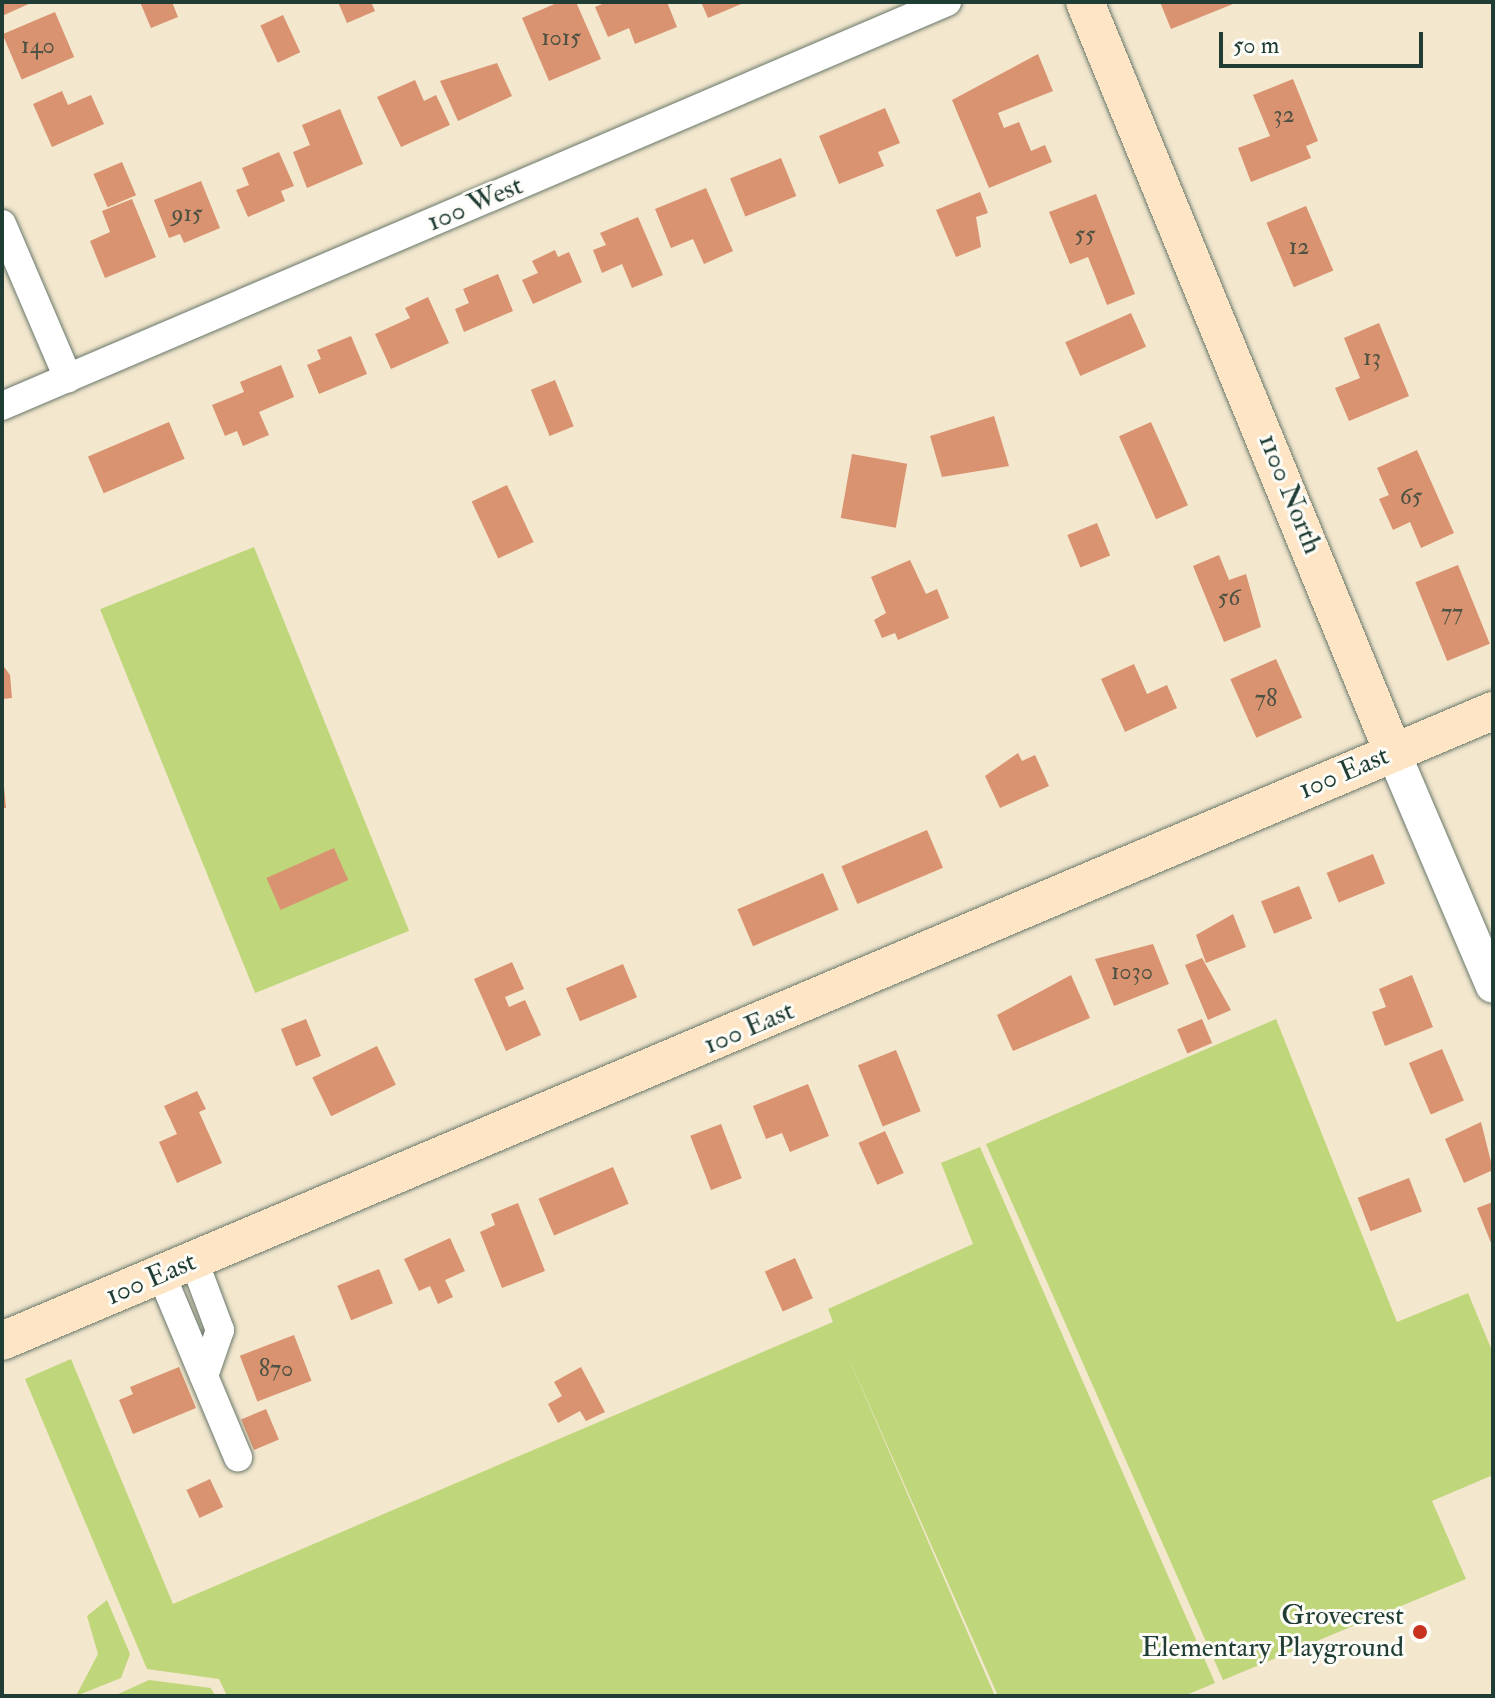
<!DOCTYPE html>
<style>
body{margin:0}
#map{position:relative;width:1495px;height:1698px;overflow:hidden;background:#f3e7ce;font-family:"IM FELL Double Pica",serif}
div>[style]{position:absolute}
.green>*{inset:0;background:#bfd67a;transform-origin:0 0}
.building>*{inset:0;background:#d99370;transform-origin:0 0}
.roads{filter:drop-shadow(0 0 2px #69786a) drop-shadow(0 0 2px #69786a)}
.minor>*{height:28px;margin:-14px;padding:0 14px;transform-origin:14px;border-radius:14px;background:#fff}
.tertiary>*{height:34px;margin:-17px;padding:0 17px;transform-origin:17px;border-radius:17px;background:#fff}
.secondary>*{height:38px;margin:-19px;padding:0 19px;transform-origin:19px;border-radius:19px;background:#fde5c5}
.dots>*{width:22px;height:22px;translate:-50% -50%;box-sizing:border-box;border:4px solid #fdfcf7;border-radius:50%}
span{translate:-50% -50%;white-space:nowrap;text-align:center;line-height:1.15;-webkit-text-stroke:6px #fdfcf7;paint-order:stroke}
.number-label{font-size:24px;color:#4e5243}
.number-label span{-webkit-text-stroke-width:0}
.street-label{font-size:28px;color:#1f3d34}
.poi-label{font-size:28px;color:#1f3d34}
.right{translate:-100% -50%;text-align:right}
.frame{position:absolute;inset:0;border:4px solid #1f3d34;pointer-events:none}
.scale{position:absolute;left:1219px;top:32px;width:204px;height:36px;box-sizing:border-box;border:4px solid #1f3d34;border-top:0;padding-left:10px;font-size:24px;line-height:28px;white-space:nowrap;color:#1f3d34;-webkit-text-stroke:6px #fdfcf7;paint-order:stroke}
</style>
<div id="map">
<div class="green">
<div style="left:254px;top:547px;width:414px;height:166px;rotate:68deg"></div>
<div style="clip-path:polygon(1276px 1019px,1397px 1322px,1468px 1293px,1493px 1353px,1493px 1475px,1432px 1501px,1466px 1579px,1223px 1680px,986px 1144px)"></div>
<div style="clip-path:polygon(980px 1147px,1215px 1683px,1184px 1696px,998px 1696px,842px 1343px,995px 1696px,227px 1696px,219px 1679px,147px 1669px,25px 1379px,71px 1359px,173px 1604px,833px 1322px,828px 1309px,973px 1244px,941px 1163px)"></div>
<div style="clip-path:polygon(107px 1600px,130px 1654px,121px 1678px,76px 1696px,98px 1654px,87px 1616px)"></div>
<div style="clip-path:polygon(149px 1680px,211px 1688px,215px 1696px,114px 1696px)"></div>
</div>
<div class="building">
<div style="clip-path:polygon(2px 2px,33px 2px,2px 16px)"></div>
<div style="clip-path:polygon(140px 2px,172px 2px,178px 17px,151px 28px)"></div>
<div style="clip-path:polygon(338px 2px,371px 2px,375px 11px,347px 23px)"></div>
<div style="clip-path:polygon(559px 2px,576px 2px,601px 59px,549px 81px,522px 18px)"></div>
<div style="clip-path:polygon(607px 2px,667px 2px,677px 27px,635px 44px,629px 28px,608px 37px,595px 7px)"></div>
<div style="clip-path:polygon(701px 2px,746px 2px,708px 18px)"></div>
<div style="clip-path:polygon(1160px 2px,1238px 2px,1171px 29px)"></div>
<div style="left:55px;top:12px;width:49px;height:57px;rotate:67deg"></div>
<div style="left:283px;top:15px;width:41px;height:25px;rotate:65deg"></div>
<div style="clip-path:polygon(1038px 54px,1053px 91px,998px 113px,1004px 128px,1019px 122px,1031px 151px,1045px 145px,1052px 162px,989px 188px,952px 100px)"></div>
<div style="clip-path:polygon(497px 63px,512px 96px,458px 121px,440px 81px)"></div>
<div style="clip-path:polygon(1293px 79px,1318px 141px,1306px 146px,1311px 158px,1251px 182px,1238px 148px,1270px 136px,1253px 95px)"></div>
<div style="clip-path:polygon(415px 80px,424px 101px,436px 95px,450px 125px,401px 147px,377px 97px)"></div>
<div style="clip-path:polygon(62px 91px,68px 105px,91px 95px,104px 124px,52px 147px,33px 104px)"></div>
<div style="clip-path:polygon(885px 108px,900px 143px,878px 152px,884px 166px,839px 184px,819px 136px)"></div>
<div style="clip-path:polygon(340px 109px,363px 164px,307px 188px,293px 152px,310px 145px,302px 125px)"></div>
<div style="clip-path:polygon(279px 152px,294px 186px,281px 191px,285px 201px,248px 217px,236px 190px,249px 185px,242px 168px)"></div>
<div style="left:781px;top:158px;width:41px;height:55px;rotate:68deg"></div>
<div style="left:122px;top:162px;width:36px;height:31px;rotate:67deg"></div>
<div style="clip-path:polygon(201px 181px,220px 228px,184px 243px,180px 234px,169px 238px,154px 200px)"></div>
<div style="clip-path:polygon(706px 188px,733px 251px,704px 264px,693px 239px,671px 248px,655px 209px)"></div>
<div style="clip-path:polygon(980px 192px,988px 213px,976px 217px,981px 247px,956px 257px,936px 210px)"></div>
<div style="clip-path:polygon(1096px 194px,1135px 294px,1107px 305px,1088px 257px,1070px 264px,1049px 212px)"></div>
<div style="clip-path:polygon(132px 199px,156px 257px,105px 278px,90px 241px,110px 232px,102px 211px)"></div>
<div style="left:1306px;top:206px;width:70px;height:43px;rotate:67deg"></div>
<div style="clip-path:polygon(638px 217px,663px 275px,632px 288px,622px 264px,602px 273px,593px 250px,606px 245px,600px 233px)"></div>
<div style="clip-path:polygon(555px 250px,558px 257px,569px 252px,582px 282px,533px 304px,522px 280px,538px 273px,532px 261px)"></div>
<div style="clip-path:polygon(498px 274px,513px 311px,464px 332px,455px 309px,469px 303px,463px 289px)"></div>
<div style="clip-path:polygon(428px 297px,449px 343px,391px 369px,375px 334px,410px 318px,405px 308px)"></div>
<div style="left:1131px;top:313px;width:37px;height:72px;rotate:66deg"></div>
<div style="clip-path:polygon(1379px 323px,1409px 396px,1349px 421px,1335px 388px,1360px 378px,1344px 338px)"></div>
<div style="clip-path:polygon(351px 336px,367px 374px,319px 394px,307px 365px,321px 359px,317px 350px)"></div>
<div style="clip-path:polygon(281px 365px,294px 397px,259px 412px,269px 435px,243px 446px,237px 431px,225px 436px,212px 405px,244px 392px,240px 382px)"></div>
<div style="left:555px;top:380px;width:50px;height:26px;rotate:68deg"></div>
<div style="clip-path:polygon(994px 416px,1009px 466px,942px 477px,930px 436px)"></div>
<div style="left:169px;top:422px;width:40px;height:88px;rotate:67deg"></div>
<div style="left:1151px;top:422px;width:91px;height:35px;rotate:66deg"></div>
<div style="clip-path:polygon(1417px 450px,1454px 533px,1421px 548px,1410px 522px,1393px 530px,1379px 499px,1389px 495px,1377px 468px)"></div>
<div style="left:852px;top:454px;width:56px;height:65px;rotate:10deg"></div>
<div style="left:507px;top:485px;width:63px;height:39px;rotate:65deg"></div>
<div style="left:1097px;top:523px;width:35px;height:32px;rotate:68deg"></div>
<div style="clip-path:polygon(1219px 555px,1229px 580px,1246px 574px,1261px 627px,1224px 642px,1193px 566px)"></div>
<div style="clip-path:polygon(910px 560px,926px 594px,937px 589px,949px 618px,898px 640px,895px 633px,882px 638px,874px 620px,886px 613px,871px 577px)"></div>
<div style="left:1458px;top:565px;width:85px;height:46px;rotate:68deg"></div>
<div style="left:1276px;top:659px;width:64px;height:50px;rotate:66deg"></div>
<div style="clip-path:polygon(2px 664px,10px 675px,12px 698px,2px 699px)"></div>
<div style="clip-path:polygon(1134px 664px,1147px 694px,1167px 685px,1177px 708px,1125px 732px,1101px 679px)"></div>
<div style="clip-path:polygon(1018px 753px,1022px 761px,1035px 755px,1049px 786px,1000px 808px,985px 776px)"></div>
<div style="clip-path:polygon(2px 787px,4px 787px,6px 808px,2px 808px)"></div>
<div style="left:927px;top:830px;width:41px;height:93px;rotate:67deg"></div>
<div style="left:334px;top:848px;width:35px;height:74px;rotate:66deg"></div>
<div style="left:1373px;top:854px;width:32px;height:50px;rotate:68deg"></div>
<div style="left:823px;top:873px;width:40px;height:93px;rotate:67deg"></div>
<div style="left:1299px;top:886px;width:35px;height:41px;rotate:68deg"></div>
<div style="clip-path:polygon(1233px 914px,1246px 947px,1206px 963px,1196px 935px)"></div>
<div style="clip-path:polygon(1153px 944px,1169px 984px,1114px 1006px,1095px 959px)"></div>
<div style="clip-path:polygon(1202px 958px,1231px 1010px,1208px 1020px,1185px 965px)"></div>
<div style="clip-path:polygon(512px 962px,524px 989px,505px 997px,509px 1007px,525px 1000px,541px 1035px,506px 1051px,474px 979px)"></div>
<div style="left:623px;top:964px;width:36px;height:62px;rotate:67deg"></div>
<div style="clip-path:polygon(1071px 975px,1090px 1018px,1013px 1051px,997px 1015px)"></div>
<div style="clip-path:polygon(1412px 975px,1433px 1027px,1385px 1046px,1372px 1012px,1386px 1007px,1379px 989px)"></div>
<div style="left:306px;top:1019px;width:40px;height:27px;rotate:68deg"></div>
<div style="left:1202px;top:1019px;width:26px;height:27px;rotate:67deg"></div>
<div style="left:377px;top:1046px;width:43px;height:72px;rotate:64deg"></div>
<div style="left:1442px;top:1049px;width:56px;height:36px;rotate:67deg"></div>
<div style="left:896px;top:1050px;width:66px;height:41px;rotate:68deg"></div>
<div style="clip-path:polygon(808px 1084px,829px 1136px,790px 1152px,782px 1133px,766px 1139px,753px 1106px)"></div>
<div style="clip-path:polygon(197px 1091px,206px 1109px,199px 1112px,222px 1163px,177px 1183px,159px 1142px,177px 1134px,164px 1106px)"></div>
<div style="clip-path:polygon(1481px 1122px,1493px 1170px,1464px 1183px,1445px 1139px)"></div>
<div style="left:721px;top:1124px;width:58px;height:33px;rotate:69deg"></div>
<div style="left:885px;top:1131px;width:46px;height:29px;rotate:66deg"></div>
<div style="left:613px;top:1167px;width:40px;height:81px;rotate:67deg"></div>
<div style="left:1409px;top:1178px;width:36px;height:55px;rotate:69deg"></div>
<div style="clip-path:polygon(1493px 1202px,1493px 1248px,1477px 1208px)"></div>
<div style="clip-path:polygon(518px 1203px,545px 1271px,502px 1288px,480px 1232px,495px 1225px,491px 1214px)"></div>
<div style="clip-path:polygon(450px 1238px,465px 1271px,445px 1280px,453px 1297px,438px 1304px,430px 1286px,419px 1291px,404px 1259px)"></div>
<div style="left:795px;top:1258px;width:44px;height:33px;rotate:66deg"></div>
<div style="left:379px;top:1269px;width:37px;height:45px;rotate:68deg"></div>
<div style="left:294px;top:1335px;width:49px;height:58px;rotate:69deg"></div>
<div style="clip-path:polygon(179px 1367px,196px 1408px,133px 1434px,119px 1400px,133px 1394px,130px 1387px)"></div>
<div style="clip-path:polygon(581px 1367px,605px 1412px,586px 1421px,580px 1411px,558px 1423px,548px 1404px,562px 1396px,554px 1382px)"></div>
<div style="left:266px;top:1409px;width:33px;height:27px;rotate:67deg"></div>
<div style="left:210px;top:1479px;width:31px;height:26px;rotate:65deg"></div>
</div>
<div class="roads">
<div class="minor">
<div style="left:2px;top:224px;width:168px;rotate:66.8deg"></div>
<div style="left:2px;top:406px;width:1028px;rotate:-23.15deg"></div>
<div style="left:194px;top:1261px;width:74px;rotate:69.4deg"></div>
<div style="left:220px;top:1330px;width:49px;rotate:109.2deg"></div>
<div style="left:161px;top:1274px;width:199px;rotate:67.2deg"></div>
</div>
<div class="tertiary">
<div style="left:1393px;top:752px;width:254px;rotate:66.9deg"></div>
</div>
<div class="secondary">
<div style="left:1085px;top:2px;width:811px;rotate:67.67deg"></div>
<div style="left:2px;top:1341px;width:1619px;rotate:-22.91deg"></div>
</div>
</div>
<div class="dots">
<div style="left:1420px;top:1632px;background:#c8321e"></div>
</div>
<div class="number-label">
<span style="left:561px;top:38px">1015</span>
<span style="left:38px;top:46px">140</span>
<span style="left:1284px;top:115px">32</span>
<span style="left:187px;top:214px">915</span>
<span style="left:1085px;top:235px">55</span>
<span style="left:1299px;top:247px">12</span>
<span style="left:1372px;top:358px">13</span>
<span style="left:1411px;top:497px">65</span>
<span style="left:1229px;top:598px">56</span>
<span style="left:1452px;top:613px">77</span>
<span style="left:1266px;top:699px">78</span>
<span style="left:1132px;top:972px">1030</span>
<span style="left:276px;top:1369px">870</span>
</div>
<div class="street-label">
<span style="left:475px;top:204px;rotate:-23deg">100 West</span>
<span style="left:1290px;top:494px;rotate:68deg">1100 North</span>
<span style="left:1344px;top:773px;rotate:-23deg">100 East</span>
<span style="left:749px;top:1028px;rotate:-23deg">100 East</span>
<span style="left:151px;top:1279px;rotate:-23deg">100 East</span>
</div>
<div class="poi-label">
<span class="right" style="left:1404px;top:1632px">Grovecrest<br>Elementary Playground</span>
</div>
<div class="frame"></div>
<div class="scale">50 m</div>
</div>
